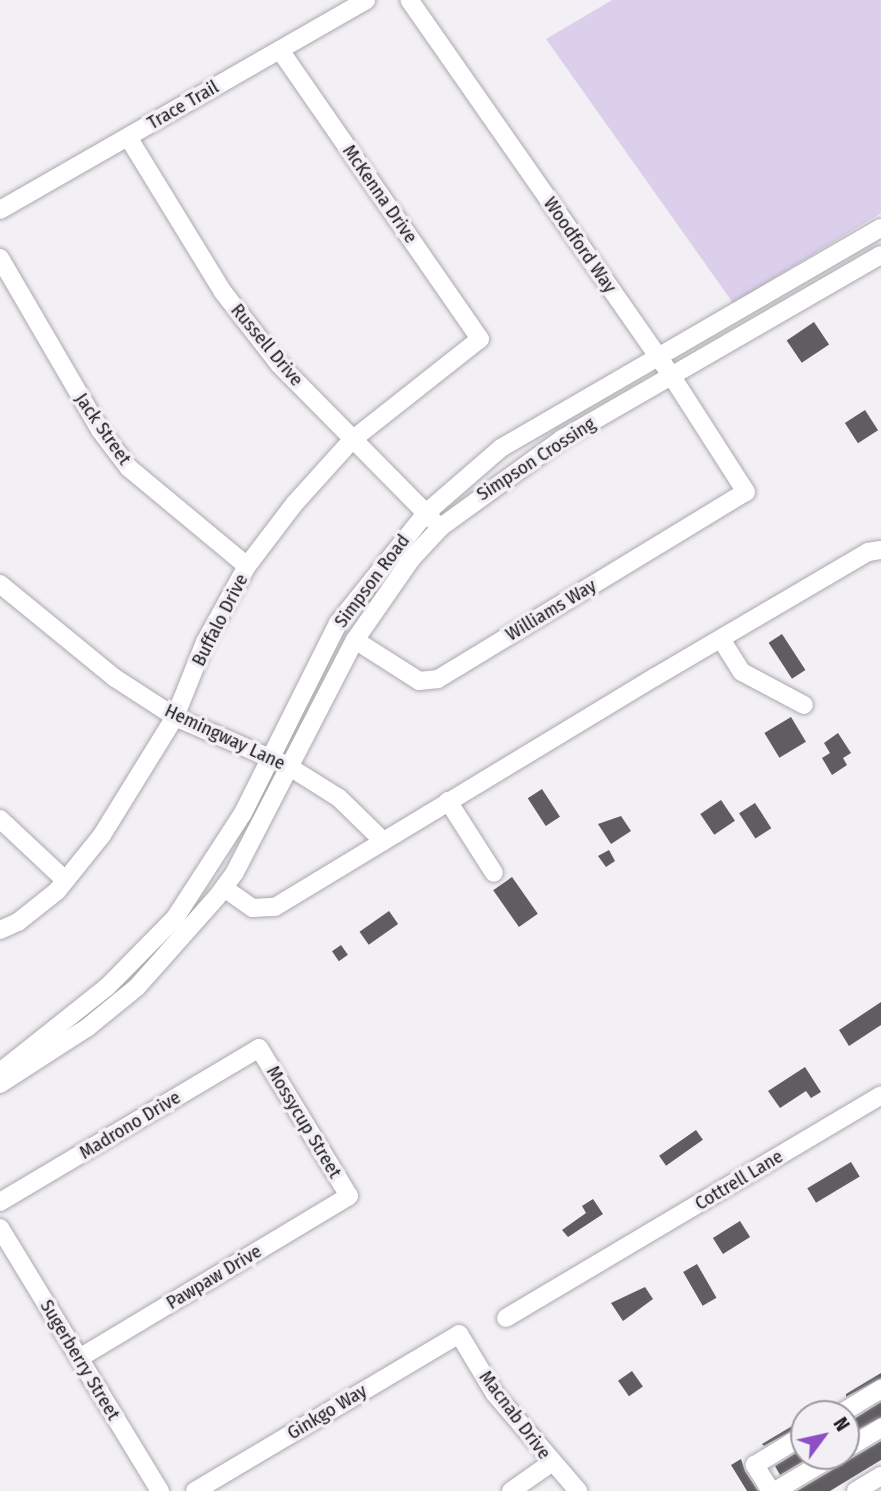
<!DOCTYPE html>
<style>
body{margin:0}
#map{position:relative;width:881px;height:1491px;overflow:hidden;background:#f2eff5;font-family:"Fira Sans Condensed",sans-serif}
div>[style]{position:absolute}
.green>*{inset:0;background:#dccfeb}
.building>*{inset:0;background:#5f5d61;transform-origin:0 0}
.roads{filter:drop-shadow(0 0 2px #aba9ad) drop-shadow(0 0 2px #aba9ad)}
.minor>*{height:18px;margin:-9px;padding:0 9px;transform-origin:9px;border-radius:9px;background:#fff}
span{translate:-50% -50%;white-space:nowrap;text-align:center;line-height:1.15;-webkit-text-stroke:7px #f2eff5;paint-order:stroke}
.street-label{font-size:19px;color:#1b1a1c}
.north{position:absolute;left:790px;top:1400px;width:70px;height:70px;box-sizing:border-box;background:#f2eff5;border:2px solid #9c9a9e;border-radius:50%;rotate:57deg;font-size:19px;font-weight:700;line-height:28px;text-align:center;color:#1b1a1c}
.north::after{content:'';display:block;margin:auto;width:24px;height:32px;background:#8d4fc4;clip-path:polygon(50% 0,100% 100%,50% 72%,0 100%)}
</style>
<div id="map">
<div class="green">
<div style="clip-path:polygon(612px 0,881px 0,881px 213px,733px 303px,546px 39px)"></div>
</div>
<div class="building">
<div style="left:814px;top:322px;width:27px;height:33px;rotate:56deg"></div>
<div style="left:865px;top:410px;width:24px;height:24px;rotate:57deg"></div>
<div style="left:782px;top:634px;width:43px;height:16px;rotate:57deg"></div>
<div style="left:791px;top:717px;width:29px;height:31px;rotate:59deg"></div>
<div style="clip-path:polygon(838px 733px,851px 753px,843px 758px,847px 765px,832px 775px,822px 758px,830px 753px,824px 743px)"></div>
<div style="left:542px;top:789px;width:33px;height:17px;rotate:57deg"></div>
<div style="left:721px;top:800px;width:25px;height:25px;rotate:56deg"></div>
<div style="left:755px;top:803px;width:30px;height:19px;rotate:57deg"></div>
<div style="clip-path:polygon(621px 816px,631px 831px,611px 844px,598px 824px)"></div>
<div style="clip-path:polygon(609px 850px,615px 861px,606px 867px,598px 856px)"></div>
<div style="left:512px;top:877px;width:45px;height:23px;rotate:55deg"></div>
<div style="left:389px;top:911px;width:16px;height:36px;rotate:55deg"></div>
<div style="left:341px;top:945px;width:12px;height:11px;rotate:55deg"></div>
<div style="clip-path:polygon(881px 1002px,881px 1025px,849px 1046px,839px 1030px)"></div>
<div style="clip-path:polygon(805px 1067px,821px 1092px,811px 1098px,806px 1091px,780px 1108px,768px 1091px)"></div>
<div style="left:696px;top:1130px;width:12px;height:45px;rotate:55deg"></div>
<div style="left:851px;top:1162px;width:17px;height:51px;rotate:59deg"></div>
<div style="clip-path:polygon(593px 1199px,603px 1214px,568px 1237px,562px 1230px,586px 1213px,582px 1206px)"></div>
<div style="left:740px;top:1221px;width:19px;height:32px;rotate:58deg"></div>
<div style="left:697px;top:1264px;width:39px;height:16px;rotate:60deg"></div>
<div style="clip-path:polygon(645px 1287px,653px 1299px,623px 1321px,611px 1303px)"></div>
<div style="left:632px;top:1371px;width:19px;height:17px;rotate:55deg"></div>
<div style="clip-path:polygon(881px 1373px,881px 1378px,846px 1397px,846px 1394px)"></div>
<div style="clip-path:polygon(881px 1402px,881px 1417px,846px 1436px,846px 1424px)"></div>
<div style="clip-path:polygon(804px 1419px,804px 1424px,764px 1446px,762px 1444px)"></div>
<div style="clip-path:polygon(881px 1441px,881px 1460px,830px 1491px,797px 1491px)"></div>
<div style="clip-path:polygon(804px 1448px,804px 1456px,812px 1456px,780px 1475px,775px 1466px)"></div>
<div style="clip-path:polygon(741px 1459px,745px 1471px,758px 1491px,747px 1491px,731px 1465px)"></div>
</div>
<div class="roads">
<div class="minor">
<div style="left:128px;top:137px;width:182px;rotate:58.5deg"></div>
<div style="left:223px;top:292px;width:91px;rotate:52.1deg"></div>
<div style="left:279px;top:364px;width:219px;rotate:45.4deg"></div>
<div style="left:0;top:210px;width:422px;rotate:-29.8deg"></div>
<div style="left:0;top:258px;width:199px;rotate:59.8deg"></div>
<div style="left:100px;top:430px;width:48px;rotate:52.7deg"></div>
<div style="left:129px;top:468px;width:153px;rotate:39.7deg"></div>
<div style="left:0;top:584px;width:149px;rotate:39.3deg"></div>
<div style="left:115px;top:678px;width:72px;rotate:33deg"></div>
<div style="left:175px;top:717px;width:123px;rotate:23.4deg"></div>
<div style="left:288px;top:766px;width:60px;rotate:32.1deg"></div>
<div style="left:339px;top:798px;width:62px;rotate:44.3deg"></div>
<div style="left:721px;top:639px;width:39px;rotate:58deg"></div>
<div style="left:742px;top:672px;width:70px;rotate:28deg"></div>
<div style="left:355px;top:640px;width:76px;rotate:32.6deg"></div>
<div style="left:419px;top:681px;width:19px;rotate:-6deg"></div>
<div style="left:438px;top:679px;width:360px;rotate:-31.3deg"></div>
<div style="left:746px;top:492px;width:139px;rotate:-122.7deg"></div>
<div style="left:671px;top:375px;width:457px;rotate:-124.9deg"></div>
<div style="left:448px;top:801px;width:85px;rotate:57.4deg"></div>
<div style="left:0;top:819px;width:89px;rotate:43.2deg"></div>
<div style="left:224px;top:888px;width:35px;rotate:35deg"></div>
<div style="left:253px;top:908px;width:22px;rotate:-3deg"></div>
<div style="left:275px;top:907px;width:444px;rotate:-31.2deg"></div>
<div style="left:655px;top:677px;width:247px;rotate:-30.4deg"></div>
<div style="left:868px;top:552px;width:13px;rotate:-9deg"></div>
<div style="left:0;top:930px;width:20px;rotate:-24deg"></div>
<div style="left:18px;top:922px;width:50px;rotate:-38.5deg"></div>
<div style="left:57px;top:891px;width:72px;rotate:-51.2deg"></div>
<div style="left:102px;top:835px;width:139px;rotate:-58.3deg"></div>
<div style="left:175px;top:717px;width:81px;rotate:-68.2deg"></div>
<div style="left:205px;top:642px;width:87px;rotate:-61.1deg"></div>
<div style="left:247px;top:566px;width:79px;rotate:-52.7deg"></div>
<div style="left:295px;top:503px;width:85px;rotate:-47.9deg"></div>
<div style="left:352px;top:440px;width:163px;rotate:-38.3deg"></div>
<div style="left:480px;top:339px;width:351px;rotate:-124.7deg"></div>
<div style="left:0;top:1072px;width:137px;rotate:-38.5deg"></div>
<div style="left:107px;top:987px;width:97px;rotate:-45.4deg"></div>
<div style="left:175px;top:918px;width:125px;rotate:-57.1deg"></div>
<div style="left:243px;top:813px;width:212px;rotate:-63.4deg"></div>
<div style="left:338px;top:623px;width:141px;rotate:-51.3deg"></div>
<div style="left:426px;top:513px;width:99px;rotate:-40.9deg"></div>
<div style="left:501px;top:448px;width:439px;rotate:-30.1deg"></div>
<div style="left:0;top:1084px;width:105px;rotate:-32.9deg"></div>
<div style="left:88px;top:1027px;width:63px;rotate:-39.2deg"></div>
<div style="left:137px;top:987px;width:120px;rotate:-48.4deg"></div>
<div style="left:217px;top:897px;width:31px;rotate:-54deg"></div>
<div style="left:235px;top:872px;width:261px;rotate:-62.7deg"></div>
<div style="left:355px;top:640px;width:100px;rotate:-55.2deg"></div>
<div style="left:412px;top:558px;width:42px;rotate:-46.9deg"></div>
<div style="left:441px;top:527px;width:150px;rotate:-36deg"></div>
<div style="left:562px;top:439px;width:368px;rotate:-30deg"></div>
<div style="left:0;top:1202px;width:301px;rotate:-30.7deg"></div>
<div style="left:259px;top:1048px;width:173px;rotate:58.7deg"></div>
<div style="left:349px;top:1196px;width:315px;rotate:149deg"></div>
<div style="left:0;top:1228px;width:308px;rotate:58.7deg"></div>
<div style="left:506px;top:1318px;width:436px;rotate:-30.7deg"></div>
<div style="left:840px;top:1414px;width:48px;rotate:-31.4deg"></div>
<div style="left:846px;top:1449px;width:41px;rotate:-31deg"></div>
<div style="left:195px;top:1491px;width:307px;rotate:-30.7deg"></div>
<div style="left:459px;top:1334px;width:70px;rotate:59deg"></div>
<div style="left:495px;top:1394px;width:128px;rotate:49.4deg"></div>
<div style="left:511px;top:1491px;width:49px;rotate:-35deg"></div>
<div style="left:771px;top:1491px;width:31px;rotate:-122deg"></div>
<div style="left:755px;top:1465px;width:57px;rotate:-31.5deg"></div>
<div style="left:775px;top:1491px;width:69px;rotate:-30.7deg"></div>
<div style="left:856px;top:1491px;width:29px;rotate:-31deg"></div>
</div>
</div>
<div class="street-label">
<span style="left:183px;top:105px;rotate:-30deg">Trace Trail</span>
<span style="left:380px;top:194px;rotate:55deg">McKenna Drive</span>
<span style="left:580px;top:245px;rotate:55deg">Woodford Way</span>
<span style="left:267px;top:345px;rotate:50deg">Russell Drive</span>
<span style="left:103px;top:429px;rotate:55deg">Jack Street</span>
<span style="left:536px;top:459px;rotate:-33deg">Simpson Crossing</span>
<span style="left:372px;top:581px;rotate:-53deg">Simpson Road</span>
<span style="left:551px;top:610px;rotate:-31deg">Williams Way</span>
<span style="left:220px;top:620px;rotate:-63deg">Buffalo Drive</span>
<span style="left:225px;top:737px;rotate:25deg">Hemingway Lane</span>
<span style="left:304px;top:1122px;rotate:59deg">Mossycup Street</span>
<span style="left:130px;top:1125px;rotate:-31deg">Madrono Drive</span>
<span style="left:739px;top:1180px;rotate:-31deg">Cottrell Lane</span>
<span style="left:214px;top:1277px;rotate:-31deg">Pawpaw Drive</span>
<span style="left:80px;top:1360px;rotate:59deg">Sugerberry Street</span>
<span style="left:327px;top:1412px;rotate:-31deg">Ginkgo Way</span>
<span style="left:515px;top:1415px;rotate:53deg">Macnab Drive</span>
</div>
<div class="north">N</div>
</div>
